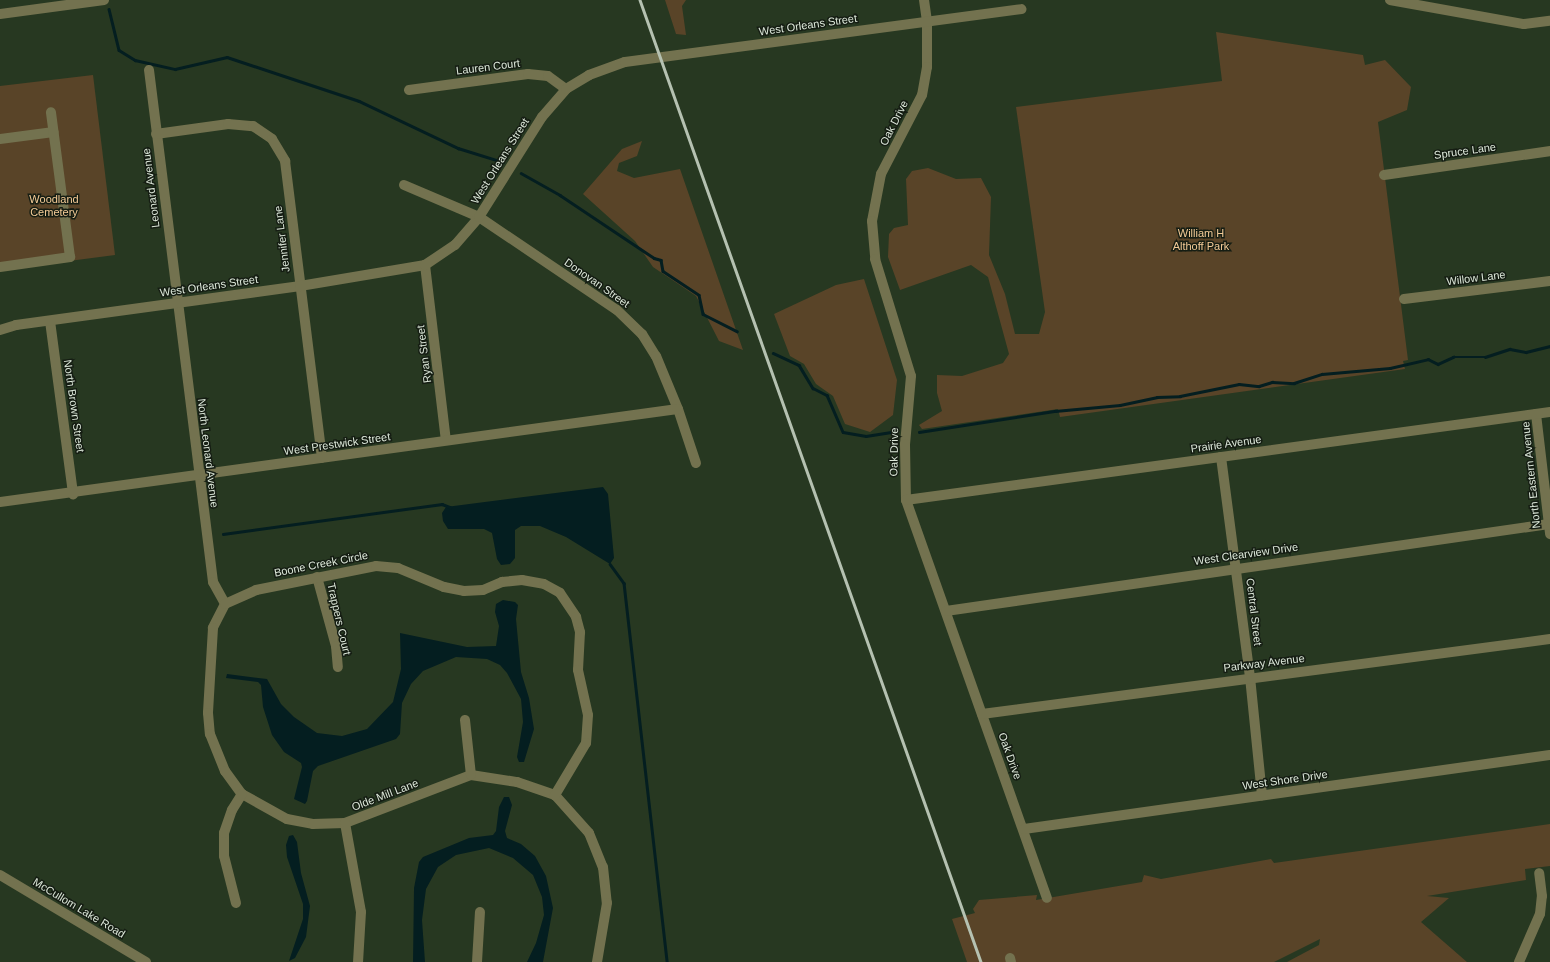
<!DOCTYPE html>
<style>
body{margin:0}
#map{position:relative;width:1550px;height:962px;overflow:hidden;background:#273821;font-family:Arial,sans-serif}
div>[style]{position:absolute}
.green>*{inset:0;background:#594428}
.water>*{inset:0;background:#041e20}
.stream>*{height:2.5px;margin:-1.25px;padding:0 1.25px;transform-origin:1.25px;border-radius:1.25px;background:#041e20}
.minor>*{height:10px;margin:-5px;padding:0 5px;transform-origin:5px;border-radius:5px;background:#73724f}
.rail>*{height:2.5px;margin:-1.25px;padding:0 1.25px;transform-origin:1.25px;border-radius:1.25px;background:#b5c1b1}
span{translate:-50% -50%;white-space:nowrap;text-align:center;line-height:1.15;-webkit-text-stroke:3px #151d13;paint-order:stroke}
.street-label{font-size:11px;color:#dde8da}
.park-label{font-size:11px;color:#f4cb97}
</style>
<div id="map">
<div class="green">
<div style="clip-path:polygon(665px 0,686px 0,682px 6px,686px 35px,676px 34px)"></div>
<div style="clip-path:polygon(1216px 32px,1363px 55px,1365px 65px,1385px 60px,1411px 87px,1407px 110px,1378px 122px,1408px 360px,1403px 361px,1405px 369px,1060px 417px,1058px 409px,922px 429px,919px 425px,942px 411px,937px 393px,937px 375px,962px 376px,1003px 363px,1009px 354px,988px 277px,971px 265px,900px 290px,888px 257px,889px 234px,894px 228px,908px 225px,906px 179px,912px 171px,928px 168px,956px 179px,981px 178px,991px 197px,989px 255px,1005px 294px,1015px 334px,1039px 334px,1045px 312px,1016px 107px,1222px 81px)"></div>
<div style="clip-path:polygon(93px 75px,115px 255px,0 270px,0 86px)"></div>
<div style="clip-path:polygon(642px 141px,637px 156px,619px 163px,617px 171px,634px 178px,680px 169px,743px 350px,719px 341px,696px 296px,653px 267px,635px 241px,583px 194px,622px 149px)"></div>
<div style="clip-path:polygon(864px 279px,897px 380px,893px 415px,870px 432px,845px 424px,833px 396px,816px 384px,804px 364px,790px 356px,774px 314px,836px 285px)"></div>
<div style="clip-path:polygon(1550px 824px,1550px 866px,1525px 869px,1526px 880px,1427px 896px,1449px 898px,1421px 922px,1467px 962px,1287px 962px,1319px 945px,1320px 939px,1274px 962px,967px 962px,952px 919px,975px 913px,973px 909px,979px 900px,1037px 895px,1036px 900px,1142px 882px,1144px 875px,1161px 879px,1271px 859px,1274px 863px)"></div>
</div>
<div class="water">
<div style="clip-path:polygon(603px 487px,608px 494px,614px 558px,610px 564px,566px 537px,540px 526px,521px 526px,515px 530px,515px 558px,510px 564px,501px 565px,497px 559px,492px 533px,484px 529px,448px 529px,443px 521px,442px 513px,446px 507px)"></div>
<div style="clip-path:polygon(503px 600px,515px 602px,518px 605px,516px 619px,521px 672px,529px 698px,534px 729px,524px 762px,519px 762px,517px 757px,523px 722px,521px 699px,507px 673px,500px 665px,487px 659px,456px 657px,423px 671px,411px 684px,402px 703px,400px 734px,396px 739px,318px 766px,313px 771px,307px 801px,305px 804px,294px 799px,302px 767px,301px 763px,284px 752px,272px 735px,263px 707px,261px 685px,258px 682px,226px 678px,227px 674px,267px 679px,281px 704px,294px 717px,317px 733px,342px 736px,367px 729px,393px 702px,401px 669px,400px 633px,467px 647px,496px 646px,499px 626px,495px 612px,496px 604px)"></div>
<div style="clip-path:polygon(504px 797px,509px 797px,512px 805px,505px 831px,507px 838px,521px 844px,535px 856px,546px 876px,553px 908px,543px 962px,527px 962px,536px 943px,544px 915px,542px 897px,533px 875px,513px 858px,489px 848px,456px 855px,438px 867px,426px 889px,422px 920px,425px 962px,413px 962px,414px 888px,419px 862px,423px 857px,469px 838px,493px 835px,496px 831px,499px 807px)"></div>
<div style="clip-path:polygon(293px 835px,297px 842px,301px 873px,310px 906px,306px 937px,295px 958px,289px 961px,303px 919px,303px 904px,287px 857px,286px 845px,289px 836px)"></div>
</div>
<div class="stream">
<div style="left:109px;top:9px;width:42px;rotate:76.3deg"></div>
<div style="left:119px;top:50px;width:19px;rotate:32deg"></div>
<div style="left:135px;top:60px;width:41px;rotate:12.7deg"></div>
<div style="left:175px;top:69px;width:53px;rotate:-13deg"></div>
<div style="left:227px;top:57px;width:139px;rotate:18.4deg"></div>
<div style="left:359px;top:101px;width:110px;rotate:25.4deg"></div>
<div style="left:458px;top:148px;width:47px;rotate:17.3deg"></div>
<div style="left:521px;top:173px;width:45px;rotate:29.4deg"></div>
<div style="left:560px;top:195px;width:113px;rotate:33.8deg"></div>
<div style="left:654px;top:258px;width:7px;rotate:16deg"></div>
<div style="left:661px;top:260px;width:11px;rotate:80deg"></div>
<div style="left:663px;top:271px;width:43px;rotate:33.7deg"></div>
<div style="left:699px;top:295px;width:19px;rotate:78deg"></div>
<div style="left:703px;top:314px;width:38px;rotate:27deg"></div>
<div style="left:773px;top:353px;width:29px;rotate:25deg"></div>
<div style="left:799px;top:365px;width:27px;rotate:59deg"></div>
<div style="left:813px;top:388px;width:16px;rotate:27deg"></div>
<div style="left:827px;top:395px;width:40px;rotate:66.6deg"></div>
<div style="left:843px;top:432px;width:23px;rotate:10deg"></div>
<div style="left:866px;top:436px;width:25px;rotate:-9deg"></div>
<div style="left:919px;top:432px;width:138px;rotate:-8.8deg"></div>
<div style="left:1055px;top:411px;width:65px;rotate:-5.3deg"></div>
<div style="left:1120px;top:405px;width:38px;rotate:-12deg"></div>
<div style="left:1157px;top:397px;width:23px;rotate:-2deg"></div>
<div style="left:1180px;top:396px;width:60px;rotate:-11.5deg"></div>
<div style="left:1239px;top:384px;width:20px;rotate:6deg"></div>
<div style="left:1259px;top:386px;width:14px;rotate:-17deg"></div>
<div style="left:1272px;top:382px;width:22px;rotate:3deg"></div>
<div style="left:1294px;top:383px;width:29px;rotate:-18deg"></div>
<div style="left:1322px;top:374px;width:68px;rotate:-5deg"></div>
<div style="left:1390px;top:368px;width:39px;rotate:-13deg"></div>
<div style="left:1428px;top:359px;width:11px;rotate:27deg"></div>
<div style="left:1438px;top:364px;width:17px;rotate:-25deg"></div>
<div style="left:1453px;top:357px;width:32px"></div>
<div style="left:1485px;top:357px;width:26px;rotate:-18deg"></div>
<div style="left:1510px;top:349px;width:16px;rotate:11deg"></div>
<div style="left:1526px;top:352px;width:25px;rotate:-14deg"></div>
<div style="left:223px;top:534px;width:221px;rotate:-7.8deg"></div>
<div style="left:442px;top:504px;width:9px;rotate:21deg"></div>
<div style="left:610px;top:564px;width:24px;rotate:54deg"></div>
<div style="left:624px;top:583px;width:381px;rotate:83.5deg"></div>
</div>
<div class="minor">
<div style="left:924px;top:0;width:21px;rotate:82deg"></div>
<div style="left:927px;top:21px;width:46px;rotate:90deg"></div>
<div style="left:927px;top:67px;width:28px;rotate:100deg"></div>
<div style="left:922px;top:95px;width:89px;rotate:117.4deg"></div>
<div style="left:881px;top:174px;width:48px;rotate:100.8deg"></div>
<div style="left:872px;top:221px;width:38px;rotate:85deg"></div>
<div style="left:875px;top:259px;width:122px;rotate:72.9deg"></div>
<div style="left:911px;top:376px;width:68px;rotate:95deg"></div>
<div style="left:905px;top:444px;width:56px;rotate:89deg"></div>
<div style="left:906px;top:500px;width:422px;rotate:70.5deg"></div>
<div style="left:1390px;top:0;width:136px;rotate:10.2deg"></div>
<div style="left:1524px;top:24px;width:26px;rotate:-7deg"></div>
<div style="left:0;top:14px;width:105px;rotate:-7.7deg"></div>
<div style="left:149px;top:70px;width:516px;rotate:82.87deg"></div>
<div style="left:213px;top:582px;width:25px;rotate:61deg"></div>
<div style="left:409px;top:90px;width:120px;rotate:-7.7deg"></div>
<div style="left:528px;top:74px;width:20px;rotate:6deg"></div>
<div style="left:548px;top:76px;width:22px;rotate:36deg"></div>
<div style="left:156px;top:134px;width:73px;rotate:-7.9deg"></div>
<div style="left:228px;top:124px;width:25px;rotate:5deg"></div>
<div style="left:253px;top:126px;width:23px;rotate:34deg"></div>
<div style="left:272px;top:139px;width:26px;rotate:59deg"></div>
<div style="left:285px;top:161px;width:299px;rotate:82.9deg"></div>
<div style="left:0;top:139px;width:54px;rotate:-7.4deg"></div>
<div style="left:1384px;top:175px;width:168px;rotate:-8.2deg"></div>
<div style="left:404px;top:185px;width:82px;rotate:23.1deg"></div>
<div style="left:479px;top:217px;width:166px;rotate:34deg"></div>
<div style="left:617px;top:310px;width:35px;rotate:44deg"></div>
<div style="left:642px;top:334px;width:26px;rotate:58deg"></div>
<div style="left:656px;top:356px;width:57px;rotate:67.5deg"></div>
<div style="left:678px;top:409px;width:57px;rotate:71.6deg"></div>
<div style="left:425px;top:265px;width:176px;rotate:83.2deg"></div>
<div style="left:0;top:267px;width:71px;rotate:-8.1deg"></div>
<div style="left:70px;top:257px;width:146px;rotate:-97.5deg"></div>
<div style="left:1404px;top:299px;width:147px;rotate:-7deg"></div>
<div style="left:50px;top:321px;width:175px;rotate:82.4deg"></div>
<div style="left:0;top:330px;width:17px;rotate:-17deg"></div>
<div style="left:16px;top:325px;width:287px;rotate:-7.8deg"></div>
<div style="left:300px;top:286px;width:127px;rotate:-9.5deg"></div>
<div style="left:425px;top:265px;width:36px;rotate:-34deg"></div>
<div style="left:455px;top:245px;width:37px;rotate:-49deg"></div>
<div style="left:479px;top:217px;width:118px;rotate:-57.8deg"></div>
<div style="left:542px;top:117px;width:37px;rotate:-49deg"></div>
<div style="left:566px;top:89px;width:27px;rotate:-31deg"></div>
<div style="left:589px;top:75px;width:38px;rotate:-20deg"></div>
<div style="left:625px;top:62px;width:400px;rotate:-7.6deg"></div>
<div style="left:1536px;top:414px;width:121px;rotate:83.3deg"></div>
<div style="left:1221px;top:457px;width:222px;rotate:82.5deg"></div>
<div style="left:1250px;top:677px;width:119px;rotate:84.2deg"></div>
<div style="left:906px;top:500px;width:650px;rotate:-7.78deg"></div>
<div style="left:0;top:502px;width:684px;rotate:-7.81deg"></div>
<div style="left:317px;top:577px;width:72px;rotate:74.6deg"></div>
<div style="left:336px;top:646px;width:21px;rotate:85deg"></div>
<div style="left:225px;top:604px;width:27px;rotate:117deg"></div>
<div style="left:213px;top:628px;width:85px;rotate:93.4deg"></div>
<div style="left:208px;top:713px;width:21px;rotate:85deg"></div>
<div style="left:210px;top:734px;width:40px;rotate:68deg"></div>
<div style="left:225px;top:771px;width:29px;rotate:54deg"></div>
<div style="left:242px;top:794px;width:51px;rotate:29.1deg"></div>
<div style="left:287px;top:819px;width:26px;rotate:11deg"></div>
<div style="left:313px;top:824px;width:32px;rotate:-2deg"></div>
<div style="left:345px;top:823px;width:135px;rotate:-20.9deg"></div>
<div style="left:471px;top:775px;width:47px;rotate:8.7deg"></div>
<div style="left:517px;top:782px;width:40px;rotate:18.9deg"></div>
<div style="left:555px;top:795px;width:51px;rotate:48.2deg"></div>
<div style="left:589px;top:833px;width:37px;rotate:68deg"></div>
<div style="left:603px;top:867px;width:36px;rotate:84deg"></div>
<div style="left:607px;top:903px;width:60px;rotate:99.6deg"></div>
<div style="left:225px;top:604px;width:34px;rotate:-24deg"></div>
<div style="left:256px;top:590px;width:122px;rotate:-11.3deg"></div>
<div style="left:376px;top:566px;width:22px;rotate:5deg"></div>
<div style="left:398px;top:568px;width:50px;rotate:22.4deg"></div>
<div style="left:444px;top:587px;width:20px;rotate:11deg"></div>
<div style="left:464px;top:591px;width:19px;rotate:-3deg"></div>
<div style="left:483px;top:590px;width:21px;rotate:-23deg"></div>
<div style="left:502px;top:582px;width:20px;rotate:-6deg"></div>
<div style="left:522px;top:580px;width:22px;rotate:10deg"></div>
<div style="left:544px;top:584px;width:18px;rotate:29deg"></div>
<div style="left:560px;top:593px;width:29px;rotate:56deg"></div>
<div style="left:576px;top:617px;width:16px;rotate:75deg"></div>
<div style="left:580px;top:632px;width:38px;rotate:93deg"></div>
<div style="left:578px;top:670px;width:46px;rotate:77.5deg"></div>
<div style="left:588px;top:715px;width:28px;rotate:94deg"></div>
<div style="left:586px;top:743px;width:61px;rotate:120.8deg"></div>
<div style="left:946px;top:611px;width:609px;rotate:-8.21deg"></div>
<div style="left:982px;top:714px;width:573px;rotate:-7.52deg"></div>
<div style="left:465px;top:720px;width:55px;rotate:83.8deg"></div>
<div style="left:345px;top:823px;width:90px;rotate:79.8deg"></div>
<div style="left:361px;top:912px;width:50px;rotate:93.4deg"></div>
<div style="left:1024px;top:829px;width:531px;rotate:-8.01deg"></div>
<div style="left:0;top:875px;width:170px;rotate:30.8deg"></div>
<div style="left:236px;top:903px;width:49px;rotate:-104.3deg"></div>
<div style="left:224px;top:856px;width:23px;rotate:-90deg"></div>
<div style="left:224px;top:833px;width:24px;rotate:-71deg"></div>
<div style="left:232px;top:810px;width:19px;rotate:-58deg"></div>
<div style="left:1010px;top:958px;width:4px;rotate:76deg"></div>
<div style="left:477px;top:962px;width:50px;rotate:-86.6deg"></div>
<div style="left:1519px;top:962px;width:52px;rotate:-66.4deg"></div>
<div style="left:1540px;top:914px;width:18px;rotate:-84deg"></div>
<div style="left:1542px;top:896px;width:23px;rotate:-97deg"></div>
</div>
<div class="rail">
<div style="left:640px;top:0;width:1021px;rotate:70.48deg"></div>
</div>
<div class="street-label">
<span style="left:808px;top:25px;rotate:-8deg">West Orleans Street</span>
<span style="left:488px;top:67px;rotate:-7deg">Lauren Court</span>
<span style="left:894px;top:123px;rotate:-63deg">Oak Drive</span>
<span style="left:1465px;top:151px;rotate:-8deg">Spruce Lane</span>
<span style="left:500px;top:161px;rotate:-58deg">West Orleans Street</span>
<span style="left:151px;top:188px;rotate:-97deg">Leonard Avenue</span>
<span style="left:282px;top:239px;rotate:-97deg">Jennifer Lane</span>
<span style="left:1476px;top:278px;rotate:-7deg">Willow Lane</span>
<span style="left:597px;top:283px;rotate:35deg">Donovan Street</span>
<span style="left:209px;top:286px;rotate:-8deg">West Orleans Street</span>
<span style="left:424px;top:354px;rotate:-97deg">Ryan Street</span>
<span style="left:74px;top:406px;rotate:82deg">North Brown Street</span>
<span style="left:337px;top:444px;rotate:-8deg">West Prestwick Street</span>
<span style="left:1226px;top:444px;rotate:-8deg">Prairie Avenue</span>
<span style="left:894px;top:452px;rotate:-89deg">Oak Drive</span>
<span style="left:208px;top:453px;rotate:83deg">North Leonard Avenue</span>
<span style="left:1531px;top:475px;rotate:-96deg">North Eastern Avenue</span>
<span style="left:1246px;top:554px;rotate:-8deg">West Clearview Drive</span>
<span style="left:321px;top:564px;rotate:-11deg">Boone Creek Circle</span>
<span style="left:1254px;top:612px;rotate:83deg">Central Street</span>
<span style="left:339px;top:619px;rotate:77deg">Trappers Court</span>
<span style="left:1264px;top:663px;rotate:-7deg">Parkway Avenue</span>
<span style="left:1010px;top:756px;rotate:70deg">Oak Drive</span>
<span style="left:1285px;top:780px;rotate:-8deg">West Shore Drive</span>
<span style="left:385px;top:795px;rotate:-21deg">Olde Mill Lane</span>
<span style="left:79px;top:908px;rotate:31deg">McCullom Lake Road</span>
</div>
<div class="park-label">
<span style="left:54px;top:206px">Woodland<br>Cemetery</span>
<span style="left:1201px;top:240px">William H<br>Althoff Park</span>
</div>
</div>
